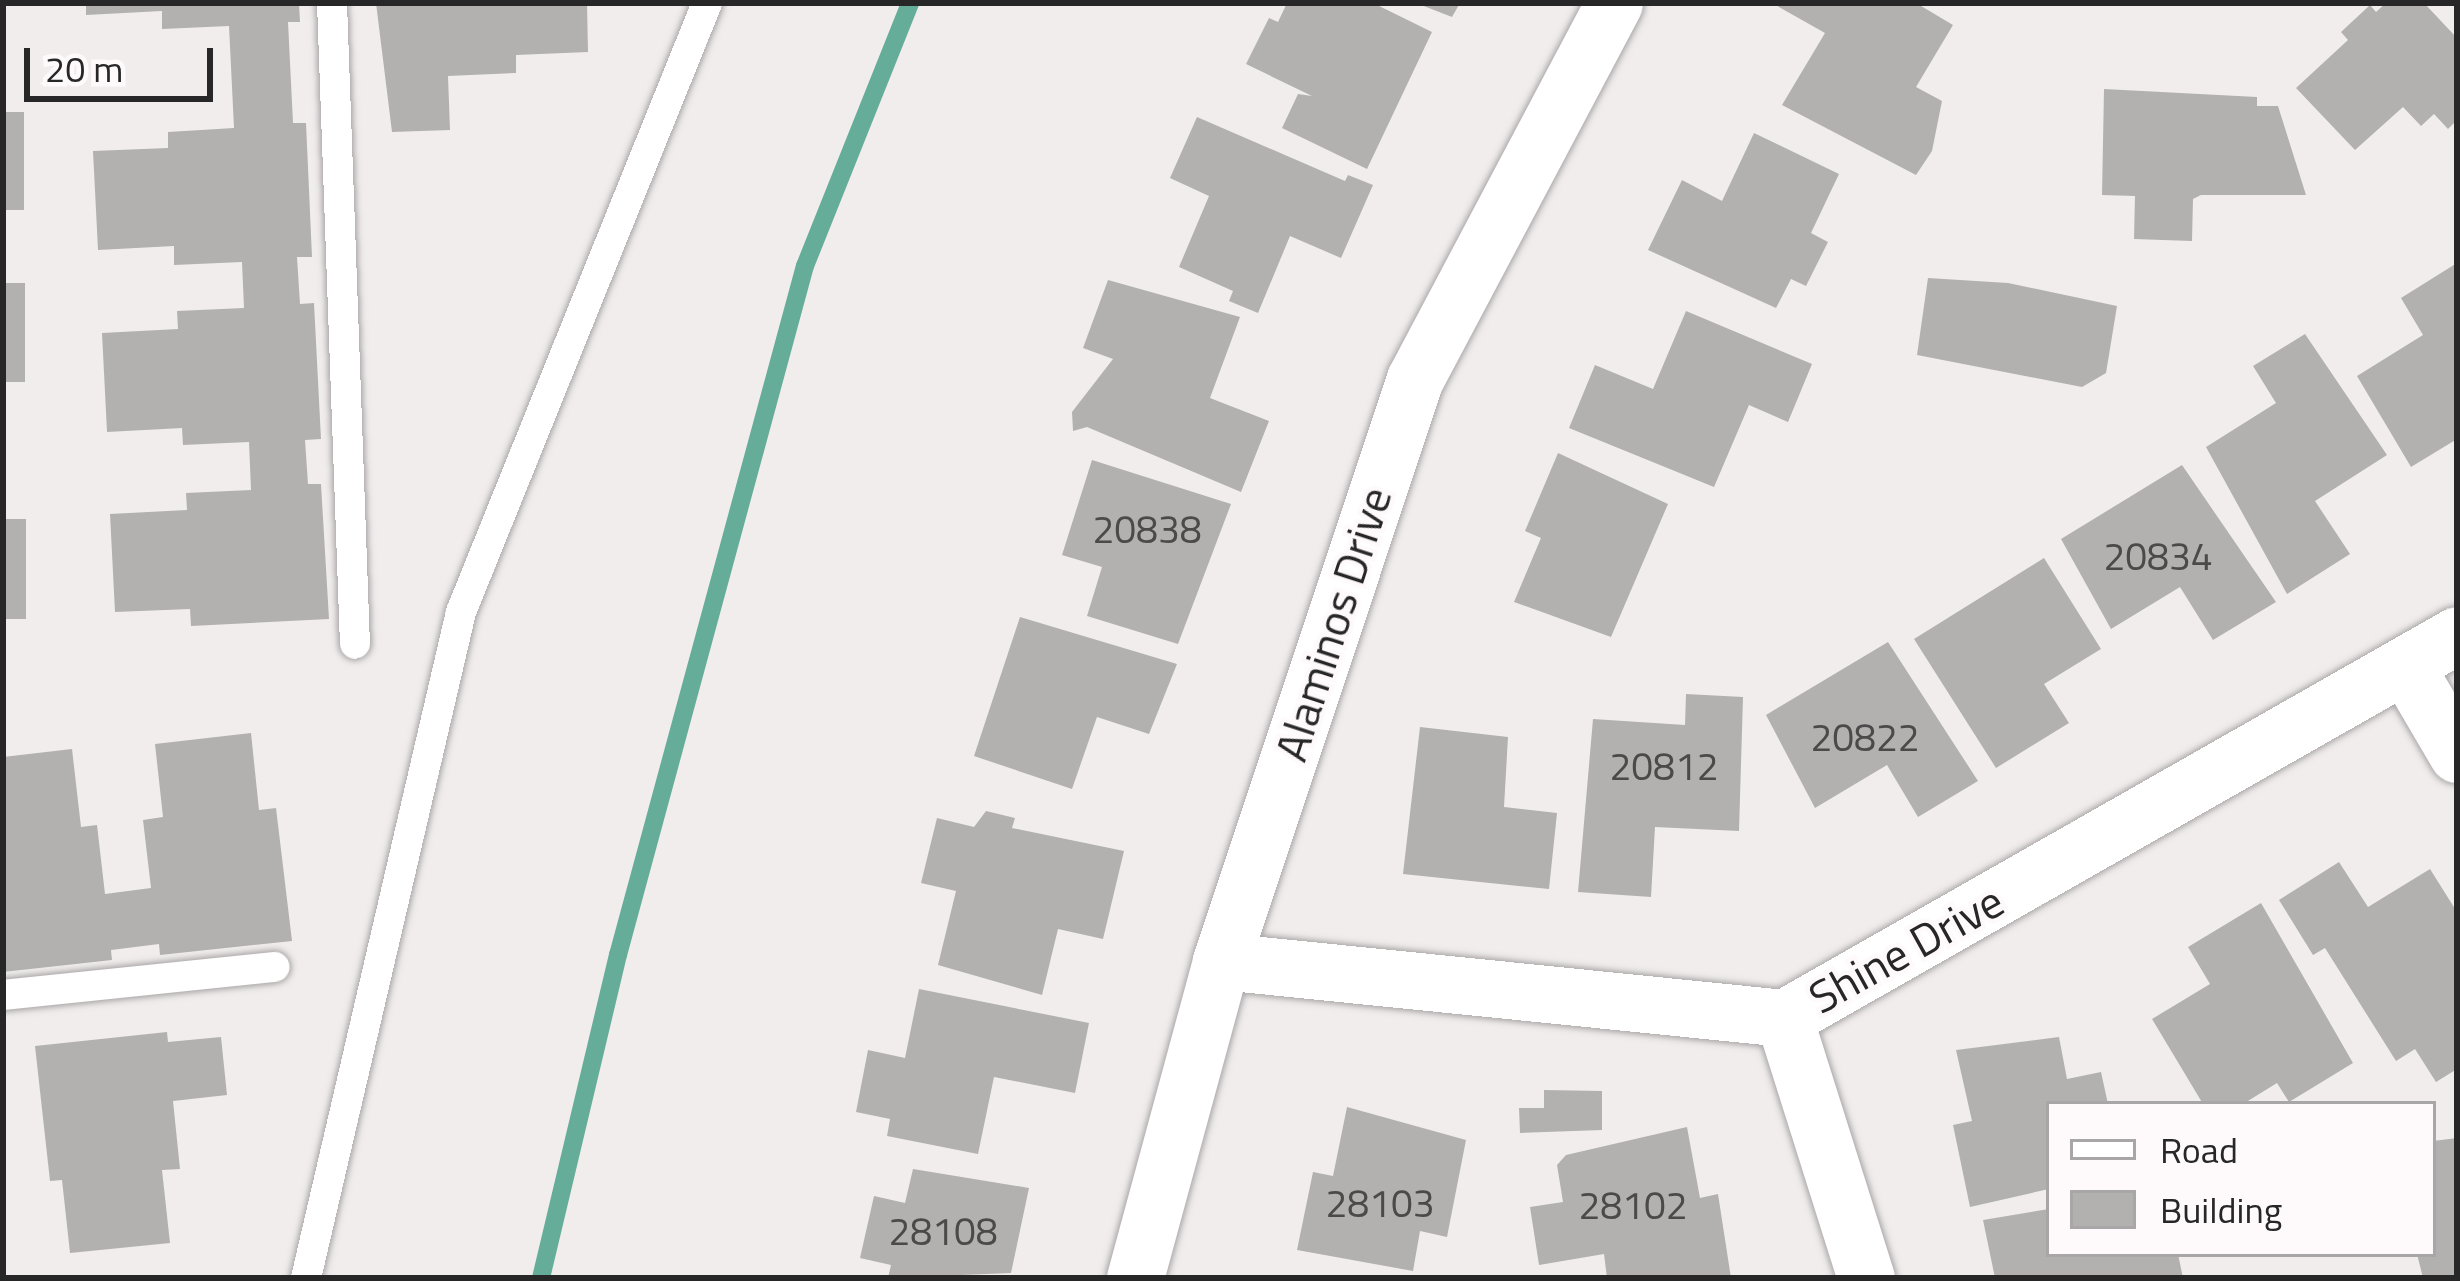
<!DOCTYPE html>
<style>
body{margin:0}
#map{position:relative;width:2460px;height:1281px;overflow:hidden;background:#f1eded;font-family:"Titillium Web",sans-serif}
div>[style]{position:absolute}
.stream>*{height:18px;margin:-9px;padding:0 9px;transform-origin:9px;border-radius:9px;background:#65ad98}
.building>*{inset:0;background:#b3b0b0;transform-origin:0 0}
.roads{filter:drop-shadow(0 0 3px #aba7a8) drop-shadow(0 0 3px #aba7a8)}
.lane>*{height:30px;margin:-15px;padding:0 15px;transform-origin:15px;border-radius:15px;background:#fff}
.street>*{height:57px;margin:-28.5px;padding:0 28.5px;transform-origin:28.5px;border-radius:28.5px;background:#fff}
span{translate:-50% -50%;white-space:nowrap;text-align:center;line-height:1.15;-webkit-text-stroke:9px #fefafb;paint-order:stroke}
.number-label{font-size:39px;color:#4b4949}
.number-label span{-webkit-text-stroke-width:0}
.street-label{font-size:45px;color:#282727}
.frame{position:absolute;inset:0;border:6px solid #282727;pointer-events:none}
.legend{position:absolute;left:2046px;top:1101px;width:390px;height:156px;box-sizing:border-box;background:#fefafb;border:3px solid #a8a6a6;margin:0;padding:15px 21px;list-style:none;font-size:36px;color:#282727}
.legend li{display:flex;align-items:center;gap:24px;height:60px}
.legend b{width:60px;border:3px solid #a8a6a6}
.scale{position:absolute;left:24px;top:48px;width:189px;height:54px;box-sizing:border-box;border:6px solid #282727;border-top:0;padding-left:15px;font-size:36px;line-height:42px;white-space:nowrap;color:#282727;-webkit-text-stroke:9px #fefafb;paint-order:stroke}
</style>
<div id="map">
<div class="stream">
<div style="left:541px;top:1278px;width:332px;rotate:-76.6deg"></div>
<div style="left:618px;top:955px;width:714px;rotate:-74.82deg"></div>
<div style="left:805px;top:266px;width:283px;rotate:-68.2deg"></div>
</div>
<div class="building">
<div style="clip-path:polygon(86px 3px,299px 3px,300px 22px,288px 22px,293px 123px,306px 123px,312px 257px,297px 257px,300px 304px,314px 303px,321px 439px,305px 440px,308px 484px,321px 484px,329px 619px,191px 626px,190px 609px,115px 612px,110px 514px,187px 510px,186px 493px,251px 490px,249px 442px,183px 445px,182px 428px,107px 432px,102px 333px,178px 329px,177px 311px,244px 308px,242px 262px,174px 265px,174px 246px,98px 250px,93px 151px,168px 148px,168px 132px,234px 128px,229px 26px,162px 29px,162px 11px,86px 15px)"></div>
<div style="clip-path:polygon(376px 3px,587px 3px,588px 52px,516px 55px,516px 73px,448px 76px,450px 130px,392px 132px)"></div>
<div style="clip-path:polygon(1287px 3px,1373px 3px,1432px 32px,1367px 169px,1282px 128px,1298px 94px,1312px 96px,1246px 64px,1269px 18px,1278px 22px)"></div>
<div style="clip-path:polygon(1416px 3px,1460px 3px,1452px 17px)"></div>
<div style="clip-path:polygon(1772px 3px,1916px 3px,1953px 25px,1916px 87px,1942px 101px,1932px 151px,1916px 175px,1782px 105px,1825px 33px)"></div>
<div style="clip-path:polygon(2386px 3px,2424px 3px,2457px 38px,2457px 120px,2448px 129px,2434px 114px,2421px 126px,2403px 107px,2355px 150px,2296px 88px,2348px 40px,2341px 32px,2370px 5px,2376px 12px)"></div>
<div style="clip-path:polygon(2104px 89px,2257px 97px,2257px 106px,2278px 106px,2306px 195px,2201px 195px,2193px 199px,2192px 241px,2134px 239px,2135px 196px,2102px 195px)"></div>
<div style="left:3px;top:112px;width:21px;height:98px"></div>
<div style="clip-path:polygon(1197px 117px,1345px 181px,1348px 175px,1373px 185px,1341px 258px,1290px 236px,1258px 313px,1229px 301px,1233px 291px,1179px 267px,1209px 196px,1170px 178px)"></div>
<div style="clip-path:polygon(1754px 133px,1839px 174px,1811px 233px,1828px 242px,1806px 286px,1791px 279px,1776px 308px,1648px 250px,1682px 180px,1722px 201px)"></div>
<div style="clip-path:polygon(2457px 263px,2457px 439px,2411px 467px,2357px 376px,2423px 335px,2401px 298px)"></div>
<div style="clip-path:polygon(1928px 278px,2008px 283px,2117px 306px,2106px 373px,2082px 387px,1917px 355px)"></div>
<div style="clip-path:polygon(1108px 280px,1240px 317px,1210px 398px,1269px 421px,1241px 492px,1087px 427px,1073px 431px,1072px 412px,1113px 359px,1083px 348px)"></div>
<div style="left:3px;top:283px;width:22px;height:99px"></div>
<div style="clip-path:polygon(1686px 311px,1812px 364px,1788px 422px,1749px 405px,1714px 487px,1569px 428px,1595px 365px,1653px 389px)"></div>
<div style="clip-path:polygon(2305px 334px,2387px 455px,2315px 501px,2350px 554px,2287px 594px,2206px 447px,2276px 403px,2253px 366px)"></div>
<div style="clip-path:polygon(1558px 453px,1668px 504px,1611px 637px,1514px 602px,1541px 538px,1525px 531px)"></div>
<div style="clip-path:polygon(1092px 460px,1231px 504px,1178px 644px,1087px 616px,1102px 567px,1062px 555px)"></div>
<div style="clip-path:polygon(2182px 465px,2276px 602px,2213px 640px,2180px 587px,2111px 629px,2061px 539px)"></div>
<div style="left:3px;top:519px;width:23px;height:100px"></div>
<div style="clip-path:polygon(2044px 558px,2101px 649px,2044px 684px,2069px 723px,1996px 768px,1914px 639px)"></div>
<div style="clip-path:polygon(1020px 617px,1177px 664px,1149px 734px,1097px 717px,1072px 789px,974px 756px)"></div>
<div style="clip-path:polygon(1888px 642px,1978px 781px,1918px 817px,1887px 765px,1815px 808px,1766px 715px)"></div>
<div style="clip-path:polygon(1686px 694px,1743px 697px,1739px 831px,1655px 827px,1651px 897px,1578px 892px,1593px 719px,1685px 725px)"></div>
<div style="clip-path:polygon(1420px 727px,1508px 737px,1504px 807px,1557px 813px,1549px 889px,1403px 874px)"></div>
<div style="clip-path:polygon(251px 733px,259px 810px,276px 808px,292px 941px,160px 955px,159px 944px,111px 950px,112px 960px,3px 972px,3px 757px,72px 749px,81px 827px,97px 825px,105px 894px,151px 888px,143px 820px,163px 817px,155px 744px)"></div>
<div style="clip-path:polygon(986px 811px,1015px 818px,1012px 828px,1124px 851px,1103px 939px,1058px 929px,1042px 995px,938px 965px,956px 891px,921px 883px,937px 818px,974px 827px)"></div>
<div style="clip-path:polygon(2339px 862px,2368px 907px,2430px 869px,2457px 912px,2457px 1069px,2436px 1082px,2415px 1049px,2396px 1061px,2325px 948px,2313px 955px,2279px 900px)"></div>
<div style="clip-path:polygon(2261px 903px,2353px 1063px,2289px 1102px,2277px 1083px,2243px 1104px,2203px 1104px,2152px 1019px,2210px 984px,2188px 947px)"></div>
<div style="clip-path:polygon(919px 989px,1089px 1023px,1075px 1093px,994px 1077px,978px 1154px,887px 1136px,890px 1119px,856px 1112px,868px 1050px,905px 1058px)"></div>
<div style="clip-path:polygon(167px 1032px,168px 1042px,221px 1037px,227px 1095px,173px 1101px,180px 1169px,162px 1170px,170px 1243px,70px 1253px,62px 1180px,50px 1181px,35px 1046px)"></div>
<div style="clip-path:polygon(2059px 1037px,2067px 1079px,2101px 1072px,2108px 1104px,2049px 1104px,2049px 1189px,1970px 1207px,1953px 1125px,1972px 1121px,1956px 1050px)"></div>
<div style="clip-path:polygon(1544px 1090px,1602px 1091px,1602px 1130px,1520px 1133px,1519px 1108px,1544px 1108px)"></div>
<div style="clip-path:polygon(1347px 1107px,1466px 1140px,1447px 1237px,1420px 1231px,1413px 1271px,1297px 1250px,1313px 1172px,1333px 1176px)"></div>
<div style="clip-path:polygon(1687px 1127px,1700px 1198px,1718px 1194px,1731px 1278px,1607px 1278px,1604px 1254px,1539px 1265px,1530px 1207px,1563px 1202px,1557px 1165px,1566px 1155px)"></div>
<div style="clip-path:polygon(2457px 1138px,2457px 1278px,2423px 1278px,2417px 1254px,2433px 1254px,2433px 1141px)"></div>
<div style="clip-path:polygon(913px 1169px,1029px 1188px,1011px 1273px,888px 1278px,891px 1265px,860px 1258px,874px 1196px,905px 1203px)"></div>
<div style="clip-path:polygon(2049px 1209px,2049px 1254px,2178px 1254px,2183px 1278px,1995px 1278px,1983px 1220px)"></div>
</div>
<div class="roads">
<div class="lane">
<div style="left:332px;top:3px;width:641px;rotate:87.95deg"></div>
<div style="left:3px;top:995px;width:273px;rotate:-5.9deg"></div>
<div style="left:306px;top:1278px;width:684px;rotate:-76.9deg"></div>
<div style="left:461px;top:612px;width:657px;rotate:-68deg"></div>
</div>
<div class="street">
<div style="left:2406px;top:667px;width:101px;rotate:59.6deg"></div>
<div style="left:1221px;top:961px;width:566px;rotate:5.78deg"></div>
<div style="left:1784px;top:1018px;width:774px;rotate:-29.64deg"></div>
<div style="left:1784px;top:1018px;width:273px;rotate:72.5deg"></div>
<div style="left:1135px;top:1278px;width:328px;rotate:-74.8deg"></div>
<div style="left:1221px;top:961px;width:613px;rotate:-71.57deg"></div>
<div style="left:1415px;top:379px;width:425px;rotate:-62.1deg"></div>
</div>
</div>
<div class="number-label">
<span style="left:1147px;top:529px">20838</span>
<span style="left:2158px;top:556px">20834</span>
<span style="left:1865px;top:737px">20822</span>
<span style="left:1664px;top:766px">20812</span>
<span style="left:1380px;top:1203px">28103</span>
<span style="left:1633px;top:1205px">28102</span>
<span style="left:943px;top:1231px">28108</span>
</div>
<div class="street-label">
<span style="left:1333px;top:624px;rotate:-72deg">Alaminos Drive</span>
<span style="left:1906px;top:949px;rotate:-29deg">Shine Drive</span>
</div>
<div class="frame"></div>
<ul class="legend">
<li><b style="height:15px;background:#fff"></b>Road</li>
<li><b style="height:33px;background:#b3b0b0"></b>Building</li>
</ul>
<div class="scale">20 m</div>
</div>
